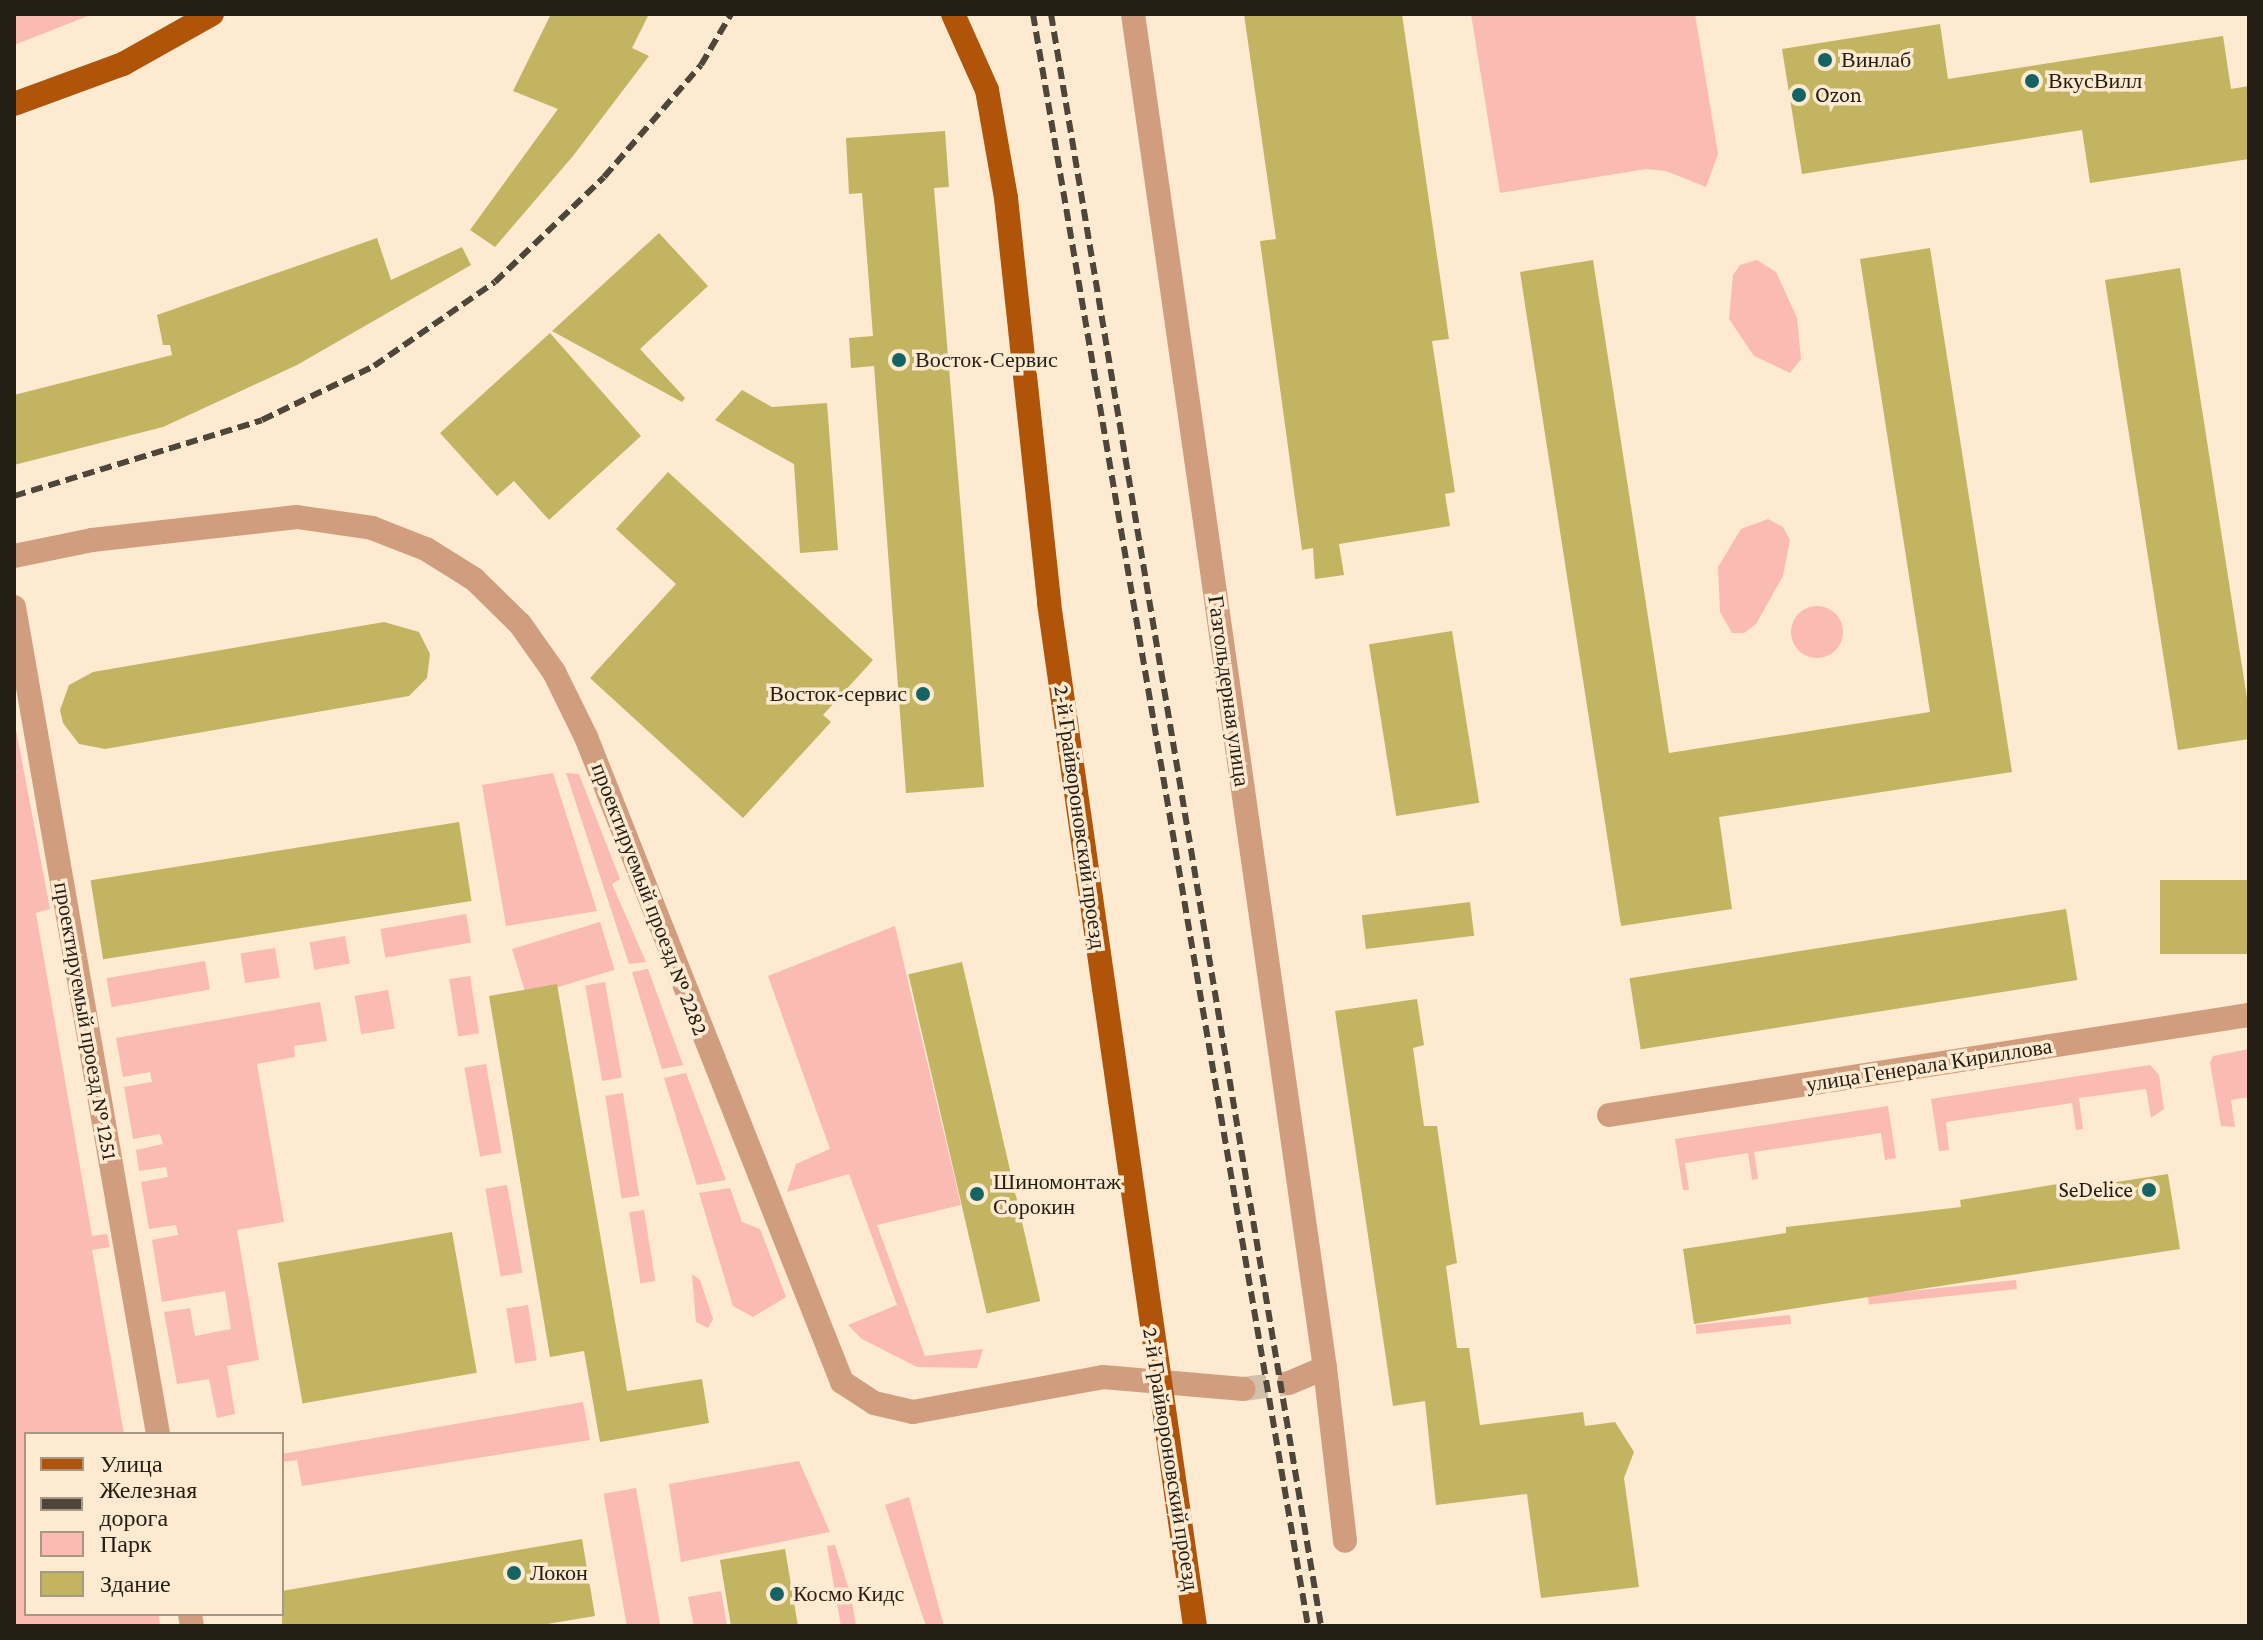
<!DOCTYPE html>
<meta charset="utf-8">
<style>
body{margin:0}
#map{position:relative;width:2263px;height:1640px;overflow:hidden;background:#fdead0;font-family:"Crimson Pro",serif}
div>[style]{position:absolute}
.green>*{inset:0;background:#f9bbb3;transform-origin:0 0}
.round{border-radius:50%}
.building>*{inset:0;background:#c3b462;transform-origin:0 0}
.minor-tunnel>*{height:24px;margin-top:-12px;transform-origin:0;background:repeating-linear-gradient(90deg,#d2c1aa 0 24px,transparent 0 36px)}
.minor>*{height:24px;margin:-12px;padding:0 12px;transform-origin:12px;border-radius:12px;background:#d09d7f}
.major>*{height:24px;margin:-12px;padding:0 12px;transform-origin:12px;border-radius:12px;background:#af5409}
.rail>*{height:6px;margin-top:-3px;transform-origin:0;background:repeating-linear-gradient(90deg,#4f463a 0 12px,transparent 0 18px)}
.dots>*{width:22px;height:22px;translate:-50% -50%;box-sizing:border-box;border:4px solid #fdead0;border-radius:50%}
span{translate:-50% -50%;white-space:nowrap;text-align:center;line-height:1.15;-webkit-text-stroke:7px #fdead0;paint-order:stroke}
.poi-label{font-size:22px;color:#241d14}
.left{translate:0 -50%;text-align:left}
.right{translate:-100% -50%;text-align:right}
.street-label{font-size:22px;color:#241d14}
.frame{position:absolute;inset:0;border:16px solid #241d14;pointer-events:none}
.legend{position:absolute;left:24px;top:1432px;width:260px;height:184px;box-sizing:border-box;background:#fdead0;border:2px solid #a69885;margin:0;padding:10px 14px;list-style:none;font-size:24px;color:#241d14}
.legend li{display:flex;align-items:center;gap:16px;height:40px}
.legend b{width:40px;border:2px solid #a69885}
</style>
<div id="map">
<div class="green">
<div style="clip-path:polygon(14px 14px,93px 14px,14px 45px)"></div>
<div style="clip-path:polygon(1471px 14px,1695px 14px,1718px 154px,1706px 187px,1666px 171px,1646px 169px,1500px 193px)"></div>
<div style="clip-path:polygon(1757px 260px,1776px 272px,1797px 318px,1801px 359px,1790px 373px,1754px 356px,1729px 319px,1733px 275px,1740px 265px)"></div>
<div style="clip-path:polygon(1768px 519px,1783px 527px,1790px 540px,1783px 576px,1756px 624px,1744px 633px,1732px 633px,1720px 612px,1718px 567px,1741px 529px)"></div>
<div class="round" style="left:1791px;top:606px;width:52px;height:52px"></div>
<div style="clip-path:polygon(14px 719px,50px 909px,36px 913px,92px 1236px,107px 1234px,110px 1247px,92px 1250px,124px 1434px,26px 1434px,26px 1614px,170px 1614px,159px 1616px,160px 1626px,14px 1626px)"></div>
<div style="clip-path:polygon(553px 773px,597px 911px,506px 926px,482px 785px)"></div>
<div style="clip-path:polygon(566px 773px,579px 774px,620px 879px,612px 884px,646px 962px,629px 964px)"></div>
<div style="left:466px;top:914px;width:29px;height:87px;rotate:80deg"></div>
<div style="left:600px;top:922px;width:50px;height:92px;rotate:73deg"></div>
<div style="clip-path:polygon(895px 926px,961px 1205px,877px 1225px,925px 1356px,983px 1349px,977px 1368px,917px 1367px,862px 1339px,848px 1325px,897px 1305px,849px 1174px,787px 1192px,796px 1164px,830px 1149px,768px 976px)"></div>
<div style="left:345px;top:936px;width:28px;height:36px;rotate:80deg"></div>
<div style="left:275px;top:948px;width:30px;height:35px;rotate:81deg"></div>
<div style="left:205px;top:961px;width:29px;height:100px;rotate:80deg"></div>
<div style="clip-path:polygon(648px 969px,683px 1065px,662px 1069px,632px 972px)"></div>
<div style="left:470px;top:976px;width:58px;height:21px;rotate:81deg"></div>
<div style="left:605px;top:982px;width:97px;height:20px;rotate:80deg"></div>
<div style="left:388px;top:990px;width:39px;height:34px;rotate:80deg"></div>
<div style="clip-path:polygon(320px 1002px,327px 1041px,294px 1046px,295px 1057px,257px 1064px,284px 1222px,237px 1230px,259px 1360px,227px 1366px,235px 1414px,217px 1418px,209px 1379px,177px 1384px,164px 1312px,190px 1308px,195px 1336px,231px 1329px,225px 1291px,162px 1302px,152px 1240px,178px 1235px,176px 1225px,149px 1229px,141px 1182px,168px 1177px,166px 1167px,139px 1171px,136px 1150px,163px 1144px,160px 1134px,133px 1139px,124px 1087px,152px 1082px,150px 1072px,123px 1077px,116px 1038px)"></div>
<div style="clip-path:polygon(2249px 1049px,2249px 1097px,2231px 1100px,2235px 1127px,2221px 1126px,2210px 1063px,2213px 1056px)"></div>
<div style="left:486px;top:1064px;width:90px;height:22px;rotate:80deg"></div>
<div style="clip-path:polygon(2150px 1065px,2159px 1075px,2164px 1109px,2151px 1118px,2146px 1089px,2079px 1098px,2083px 1129px,2076px 1130px,2072px 1103px,1946px 1122px,1949px 1150px,1939px 1151px,1931px 1099px)"></div>
<div style="clip-path:polygon(686px 1073px,726px 1180px,697px 1185px,664px 1078px)"></div>
<div style="left:623px;top:1093px;width:104px;height:18px;rotate:81deg"></div>
<div style="clip-path:polygon(1888px 1106px,1896px 1158px,1885px 1160px,1881px 1133px,1754px 1152px,1758px 1179px,1752px 1180px,1748px 1153px,1685px 1163px,1689px 1190px,1683px 1190px,1675px 1139px)"></div>
<div style="left:507px;top:1185px;width:89px;height:22px;rotate:80deg"></div>
<div style="clip-path:polygon(730px 1188px,742px 1222px,760px 1229px,786px 1297px,753px 1317px,733px 1306px,699px 1193px)"></div>
<div style="left:644px;top:1210px;width:72px;height:15px;rotate:81deg"></div>
<div style="clip-path:polygon(692px 1274px,700px 1280px,713px 1319px,708px 1328px,696px 1322px)"></div>
<div style="left:2016px;top:1280px;width:9px;height:149px;rotate:84deg"></div>
<div style="left:528px;top:1305px;width:56px;height:22px;rotate:81deg"></div>
<div style="left:1790px;top:1315px;width:9px;height:95px;rotate:84deg"></div>
<div style="clip-path:polygon(583px 1402px,590px 1440px,302px 1486px,297px 1460px,282px 1462px,282px 1454px)"></div>
<div style="clip-path:polygon(799px 1461px,830px 1532px,681px 1562px,669px 1484px)"></div>
<div style="left:636px;top:1488px;width:140px;height:33px;rotate:80deg"></div>
<div style="clip-path:polygon(909px 1497px,944px 1626px,926px 1626px,885px 1505px)"></div>
<div style="clip-path:polygon(835px 1545px,851px 1596px,856px 1626px,841px 1626px,827px 1546px)"></div>
<div style="clip-path:polygon(721px 1591px,727px 1626px,694px 1626px,688px 1597px)"></div>
</div>
<div class="building">
<div style="clip-path:polygon(551px 14px,649px 14px,632px 48px,649px 56px,573px 156px,495px 247px,470px 230px,558px 109px,513px 91px)"></div>
<div style="clip-path:polygon(1244px 14px,1402px 14px,1449px 339px,1432px 341px,1455px 492px,1445px 494px,1450px 526px,1339px 544px,1344px 575px,1315px 579px,1313px 548px,1302px 550px,1260px 241px,1276px 239px)"></div>
<div style="clip-path:polygon(1940px 24px,1948px 79px,2223px 36px,2231px 89px,2249px 86px,2249px 159px,2090px 183px,2082px 130px,1802px 174px,1782px 49px)"></div>
<div style="clip-path:polygon(945px 131px,949px 187px,934px 188px,984px 787px,906px 793px,874px 366px,851px 368px,849px 338px,873px 336px,862px 193px,849px 194px,846px 138px)"></div>
<div style="clip-path:polygon(659px 233px,708px 286px,640px 349px,685px 398px,682px 402px,552px 331px)"></div>
<div style="clip-path:polygon(377px 238px,391px 280px,462px 247px,471px 265px,297px 365px,163px 427px,14px 465px,14px 395px,172px 355px,170px 345px,163px 345px,157px 315px)"></div>
<div style="clip-path:polygon(1930px 248px,2012px 772px,1719px 817px,1732px 909px,1621px 926px,1520px 272px,1593px 260px,1669px 753px,1930px 712px,1860px 259px)"></div>
<div style="clip-path:polygon(2180px 268px,2249px 711px,2249px 739px,2178px 750px,2105px 280px)"></div>
<div style="clip-path:polygon(550px 333px,641px 436px,549px 520px,514px 481px,497px 496px,440px 433px)"></div>
<div style="clip-path:polygon(742px 390px,772px 407px,827px 403px,838px 550px,800px 553px,794px 464px,715px 420px)"></div>
<div style="clip-path:polygon(668px 472px,873px 660px,823px 715px,831px 722px,743px 818px,590px 678px,676px 584px,616px 529px)"></div>
<div style="clip-path:polygon(384px 622px,419px 632px,430px 654px,427px 678px,409px 696px,105px 749px,79px 744px,63px 723px,60px 710px,69px 685px,93px 672px)"></div>
<div style="left:1452px;top:631px;width:174px;height:84px;rotate:81deg"></div>
<div style="left:459px;top:822px;width:80px;height:373px;rotate:81deg"></div>
<div style="left:2249px;top:880px;width:74px;height:89px;rotate:90deg"></div>
<div style="left:1470px;top:902px;width:34px;height:109px;rotate:83deg"></div>
<div style="left:2066px;top:909px;width:72px;height:442px;rotate:81deg"></div>
<div style="left:962px;top:962px;width:348px;height:55px;rotate:77deg"></div>
<div style="clip-path:polygon(557px 984px,627px 1391px,702px 1379px,709px 1423px,600px 1442px,584px 1351px,550px 1357px,489px 996px)"></div>
<div style="clip-path:polygon(1417px 999px,1424px 1045px,1413px 1048px,1424px 1126px,1437px 1126px,1457px 1263px,1446px 1266px,1457px 1348px,1469px 1348px,1480px 1425px,1583px 1412px,1585px 1426px,1615px 1422px,1634px 1452px,1624px 1478px,1639px 1587px,1541px 1598px,1527px 1494px,1436px 1505px,1425px 1401px,1393px 1406px,1335px 1011px)"></div>
<div style="clip-path:polygon(2168px 1174px,2180px 1249px,1694px 1324px,1683px 1249px,1786px 1233px,1786px 1227px,1961px 1207px,1960px 1200px,2064px 1183px,2065px 1190px)"></div>
<div style="left:452px;top:1232px;width:143px;height:177px;rotate:80deg"></div>
<div style="clip-path:polygon(582px 1539px,595px 1616px,535px 1626px,282px 1626px,282px 1591px)"></div>
<div style="clip-path:polygon(785px 1549px,798px 1626px,731px 1626px,720px 1560px)"></div>
</div>
<div class="minor-tunnel">
<div style="left:1243px;top:1389px;width:46px;rotate:-7.4deg"></div>
</div>
<div class="minor">
<div style="left:1133px;top:14px;width:1368px;rotate:81.93deg"></div>
<div style="left:1325px;top:1368px;width:174px;rotate:83.4deg"></div>
<div style="left:14px;top:556px;width:80px;rotate:-11.6deg"></div>
<div style="left:92px;top:540px;width:206px;rotate:-6.4deg"></div>
<div style="left:297px;top:517px;width:76px;rotate:8.3deg"></div>
<div style="left:372px;top:528px;width:58px;rotate:21.3deg"></div>
<div style="left:426px;top:549px;width:57px;rotate:32deg"></div>
<div style="left:474px;top:579px;width:64px;rotate:44.4deg"></div>
<div style="left:520px;top:624px;width:59px;rotate:54.7deg"></div>
<div style="left:554px;top:672px;width:72px;rotate:63.8deg"></div>
<div style="left:586px;top:737px;width:694px;rotate:68.35deg"></div>
<div style="left:842px;top:1382px;width:38px;rotate:33deg"></div>
<div style="left:874px;top:1403px;width:40px;rotate:13deg"></div>
<div style="left:913px;top:1412px;width:193px;rotate:-10.4deg"></div>
<div style="left:1103px;top:1377px;width:141px;rotate:4.9deg"></div>
<div style="left:14px;top:607px;width:839px;rotate:80.12deg"></div>
<div style="left:1609px;top:1115px;width:648px;rotate:-8.88deg"></div>
<div style="left:1289px;top:1383px;width:39px;rotate:-23deg"></div>
<div style="left:190px;top:1614px;width:12px;rotate:81deg"></div>
</div>
<div class="major">
<div style="left:953px;top:14px;width:83px;rotate:65.9deg"></div>
<div style="left:987px;top:90px;width:110px;rotate:80deg"></div>
<div style="left:1006px;top:198px;width:407px;rotate:83.9deg"></div>
<div style="left:1049px;top:603px;width:1033px;rotate:81.88deg"></div>
<div style="left:14px;top:104px;width:116px;rotate:-20.2deg"></div>
<div style="left:123px;top:64px;width:102px;rotate:-29.3deg"></div>
</div>
<div class="rail">
<div style="left:1033px;top:14px;width:1635px;rotate:80.32deg"></div>
<div style="left:1051px;top:14px;width:1634px;rotate:80.49deg"></div>
<div style="left:14px;top:496px;width:259px;rotate:-17deg"></div>
<div style="left:262px;top:420px;width:124px;rotate:-25.7deg"></div>
<div style="left:374px;top:366px;width:147px;rotate:-34.8deg"></div>
<div style="left:495px;top:282px;width:151px;rotate:-43.9deg"></div>
<div style="left:604px;top:177px;width:148px;rotate:-49.1deg"></div>
<div style="left:701px;top:65px;width:59px;rotate:-59.5deg"></div>
</div>
<div class="dots">
<div style="left:1825px;top:60px;background:#156464"></div>
<div style="left:2032px;top:81px;background:#156464"></div>
<div style="left:1799px;top:95px;background:#156464"></div>
<div style="left:899px;top:360px;background:#156464"></div>
<div style="left:923px;top:694px;background:#156464"></div>
<div style="left:2149px;top:1190px;background:#156464"></div>
<div style="left:977px;top:1194px;background:#156464"></div>
<div style="left:514px;top:1573px;background:#156464"></div>
<div style="left:777px;top:1594px;background:#156464"></div>
</div>
<div class="poi-label">
<span class="left" style="left:1841px;top:60px">Винлаб</span>
<span class="left" style="left:2048px;top:81px">ВкусВилл</span>
<span class="left" style="left:1815px;top:95px">Ozon</span>
<span class="left" style="left:915px;top:360px">Восток-Сервис</span>
<span class="right" style="left:907px;top:694px">Восток-сервис</span>
<span class="left" style="left:993px;top:1194px">Шиномонтаж<br>Сорокин</span>
<span class="right" style="left:2133px;top:1190px">SeDelice</span>
<span class="left" style="left:530px;top:1573px">Локон</span>
<span class="left" style="left:793px;top:1594px">Космо Кидс</span>
</div>
<div class="street-label">
<span style="left:1229px;top:691px;rotate:82deg">Газгольдерная улица</span>
<span style="left:1080px;top:817px;rotate:82deg">2-й Грайвороновский проезд</span>
<span style="left:650px;top:899px;rotate:69deg">проектируемый проезд № 2282</span>
<span style="left:86px;top:1021px;rotate:80deg">проектируемый проезд № 1251</span>
<span style="left:1929px;top:1065px;rotate:-9deg">улица Генерала Кириллова</span>
<span style="left:1171px;top:1459px;rotate:81deg">2-й Грайвороновский проезд</span>
</div>
<div class="frame"></div>
<ul class="legend">
<li><b style="height:10px;background:#af5409"></b>Улица</li>
<li><b style="height:10px;background:#4f463a"></b>Железная дорога</li>
<li><b style="height:22px;background:#f9bbb3"></b>Парк</li>
<li><b style="height:22px;background:#c3b462"></b>Здание</li>
</ul>
</div>
